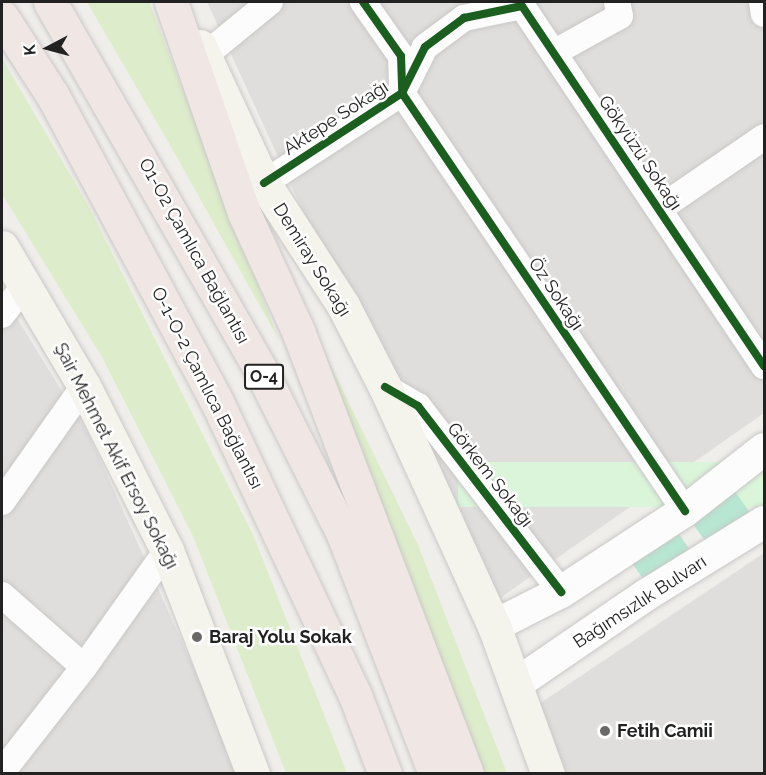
<!DOCTYPE html>
<meta charset="utf-8">
<style>
body{margin:0}
#map{position:relative;width:766px;height:775px;overflow:hidden;background:#f0eeeb;font-family:Raleway,sans-serif}
div>[style]{position:absolute}
.residential>*{inset:0;background:#dfdedc}
.grass>*{inset:0;background:#ddeccb}
.park>*{inset:0;background:#daf5da;transform-origin:0 0}
.pitch>*{inset:0;background:#b7e6d2;transform-origin:0 0}
.roads{filter:drop-shadow(0 0 2px #c9c8c7) drop-shadow(0 0 2px #c9c8c7)}
.minor>*{height:26px;margin:-13px;padding:0 13px;transform-origin:13px;border-radius:13px;background:#fdfcfc}
.tertiary>*{height:32px;margin:-16px;padding:0 16px;transform-origin:16px;border-radius:16px;background:#fdfcfc}
.secondary>*{height:33px;margin:-16.5px;padding:0 16.5px;transform-origin:16.5px;border-radius:16.5px;background:#f4f4ed}
.trunk>*{height:33px;margin:-16.5px;padding:0 16.5px;transform-origin:16.5px;border-radius:16.5px;background:#f0e6e4}
.cycleway>*{height:8px;margin:-4px;padding:0 4px;transform-origin:4px;border-radius:4px;background:#1b5e20}
.dots>*{width:16px;height:16px;translate:-50% -50%;box-sizing:border-box;border:3px solid #fff;border-radius:50%}
span{translate:-50% -50%;white-space:nowrap;text-align:center;line-height:1.15;-webkit-text-stroke:5px #fff;paint-order:stroke}
.shield-label span{padding:2px 4px;background:#fff;border:2px solid;border-radius:4px;-webkit-text-stroke-width:0}
.shield-label{font-size:16px;color:#222;font-weight:700}
.street-label{font-size:18px;color:#222}
.poi-label{font-size:18px;color:#222;font-weight:700}
.left{translate:0 -50%;text-align:left}
.frame{position:absolute;inset:0;border:3px solid #222;pointer-events:none}
.north{position:absolute;left:18px;top:18px;width:60px;height:60px;-webkit-text-stroke:4px #fff;paint-order:stroke;rotate:264deg;font-size:16px;font-weight:700;line-height:24px;text-align:center;color:#222}
.north::after{content:'';display:block;margin:auto;width:21px;height:27px;background:#222;clip-path:polygon(50% 0,100% 100%,50% 72%,0 100%)}
</style>
<div id="map">
<div class="residential">
<div style="clip-path:polygon(207px 2px,764px 2px,764px 413px,496px 601px,460px 509px,301px 207px)"></div>
<div style="clip-path:polygon(2px 294px,89px 435px,241px 773px,2px 773px)"></div>
<div style="clip-path:polygon(764px 553px,764px 773px,557px 773px,533px 708px)"></div>
</div>
<div class="grass">
<div style="clip-path:polygon(87px 2px,149px 2px,279px 340px,170px 145px)"></div>
<div style="clip-path:polygon(2px 58px,89px 207px,254px 537px,347px 773px,286px 773px,193px 536px,102px 357px,2px 194px)"></div>
<div style="clip-path:polygon(248px 195px,418px 545px,507px 773px,477px 773px)"></div>
</div>
<div class="park">
<div style="left:764px;top:462px;width:45px;height:306px;rotate:90deg"></div>
</div>
<div class="pitch">
<div style="left:733px;top:489px;width:29px;height:53px;rotate:54deg"></div>
<div style="left:676px;top:530px;width:29px;height:55px;rotate:55deg"></div>
</div>
<div class="roads">
<div class="minor">
<div style="left:363px;top:2px;width:66px;rotate:54.9deg"></div>
<div style="left:401px;top:56px;width:37px;rotate:88deg"></div>
<div style="left:402px;top:93px;width:505px;rotate:55.9deg"></div>
<div style="left:762px;top:2px;width:12px;rotate:81deg"></div>
<div style="left:555px;top:52px;width:74px;rotate:-29deg"></div>
<div style="left:620px;top:16px;width:14px;rotate:-102deg"></div>
<div style="left:204px;top:56px;width:85px;rotate:-39.3deg"></div>
<div style="left:264px;top:183px;width:165px;rotate:-33.1deg"></div>
<div style="left:402px;top:93px;width:51px;rotate:-63.4deg"></div>
<div style="left:425px;top:47px;width:49px;rotate:-36.6deg"></div>
<div style="left:464px;top:18px;width:59px;rotate:-11.7deg"></div>
<div style="left:522px;top:6px;width:434px;rotate:56.1deg"></div>
<div style="left:659px;top:209px;width:127px;rotate:-34.4deg"></div>
<div style="left:2px;top:315px;width:39px;rotate:-53deg"></div>
<div style="left:385px;top:387px;width:38px;rotate:30deg"></div>
<div style="left:418px;top:406px;width:235px;rotate:52.4deg"></div>
<div style="left:2px;top:502px;width:142px;rotate:-54.7deg"></div>
<div style="left:2px;top:595px;width:109px;rotate:41.3deg"></div>
<div style="left:2px;top:772px;width:133px;rotate:-52deg"></div>
<div style="left:84px;top:667px;width:143px;rotate:-54.6deg"></div>
</div>
<div class="tertiary">
<div style="left:494px;top:626px;width:75px;rotate:-26.9deg"></div>
<div style="left:561px;top:592px;width:148px;rotate:-33.2deg"></div>
<div style="left:685px;top:511px;width:100px;rotate:-38.1deg"></div>
<div style="left:516px;top:684px;width:158px;rotate:-34.4deg"></div>
<div style="left:646px;top:595px;width:139px;rotate:-31.7deg"></div>
</div>
<div class="secondary">
<div style="left:200px;top:46px;width:151px;rotate:65deg"></div>
<div style="left:264px;top:183px;width:145px;rotate:57.1deg"></div>
<div style="left:343px;top:305px;width:92px;rotate:62.9deg"></div>
<div style="left:385px;top:387px;width:263px;rotate:65.5deg"></div>
<div style="left:494px;top:626px;width:158px;rotate:70deg"></div>
<div style="left:2px;top:247px;width:161px;rotate:59.5deg"></div>
<div style="left:84px;top:386px;width:184px;rotate:63.2deg"></div>
<div style="left:167px;top:550px;width:240px;rotate:69deg"></div>
</div>
<div class="trunk">
<div style="left:50px;top:2px;width:425px;rotate:60.2deg"></div>
<div style="left:261px;top:371px;width:182px;rotate:63.3deg"></div>
<div style="left:343px;top:534px;width:257px;rotate:69deg"></div>
<div style="left:171px;top:2px;width:223px;rotate:70.9deg"></div>
<div style="left:244px;top:213px;width:130px;rotate:65.4deg"></div>
<div style="left:298px;top:331px;width:474px;rotate:69.1deg"></div>
<div style="left:2px;top:17px;width:94px;rotate:57.2deg"></div>
<div style="left:53px;top:96px;width:345px;rotate:61.8deg"></div>
<div style="left:216px;top:400px;width:326px;rotate:64.8deg"></div>
<div style="left:355px;top:695px;width:85px;rotate:69.2deg"></div>
</div>
</div>
<div class="cycleway">
<div style="left:363px;top:2px;width:66px;rotate:54.9deg"></div>
<div style="left:401px;top:56px;width:37px;rotate:88deg"></div>
<div style="left:402px;top:93px;width:505px;rotate:55.9deg"></div>
<div style="left:264px;top:183px;width:165px;rotate:-33.1deg"></div>
<div style="left:402px;top:93px;width:51px;rotate:-63.4deg"></div>
<div style="left:425px;top:47px;width:49px;rotate:-36.6deg"></div>
<div style="left:464px;top:18px;width:59px;rotate:-11.7deg"></div>
<div style="left:522px;top:6px;width:434px;rotate:56.1deg"></div>
<div style="left:385px;top:387px;width:38px;rotate:30deg"></div>
<div style="left:418px;top:406px;width:235px;rotate:52.4deg"></div>
</div>
<div class="dots">
<div style="left:197px;top:637px;background:#6a6968"></div>
<div style="left:605px;top:731px;background:#6a6968"></div>
</div>
<div class="shield-label">
<span style="left:264px;top:377px">O-4</span>
</div>
<div class="street-label">
<span style="left:336px;top:118px;rotate:-33deg">Aktepe Sokağı</span>
<span style="left:640px;top:153px;rotate:56deg">Gökyüzü Sokağı</span>
<span style="left:194px;top:251px;rotate:61deg">O1-O2 Çamlıca Bağlantısı</span>
<span style="left:312px;top:260px;rotate:58deg">Demiray Sokağı</span>
<span style="left:556px;top:294px;rotate:56deg">Öz Sokağı</span>
<span style="left:207px;top:388px;rotate:63deg">O-1-O-2 Çamlıca Bağlantısı</span>
<span style="left:116px;top:456px;rotate:63deg">Şair Mehmet Akif Ersoy Sokağı</span>
<span style="left:490px;top:475px;rotate:52deg">Görkem Sokağı</span>
<span style="left:640px;top:602px;rotate:-33deg">Bağımsızlık Bulvarı</span>
</div>
<div class="poi-label">
<span class="left" style="left:209px;top:637px">Baraj Yolu Sokak</span>
<span class="left" style="left:617px;top:731px">Fetih Camii</span>
</div>
<div class="frame"></div>
<div class="north">K</div>
</div>
